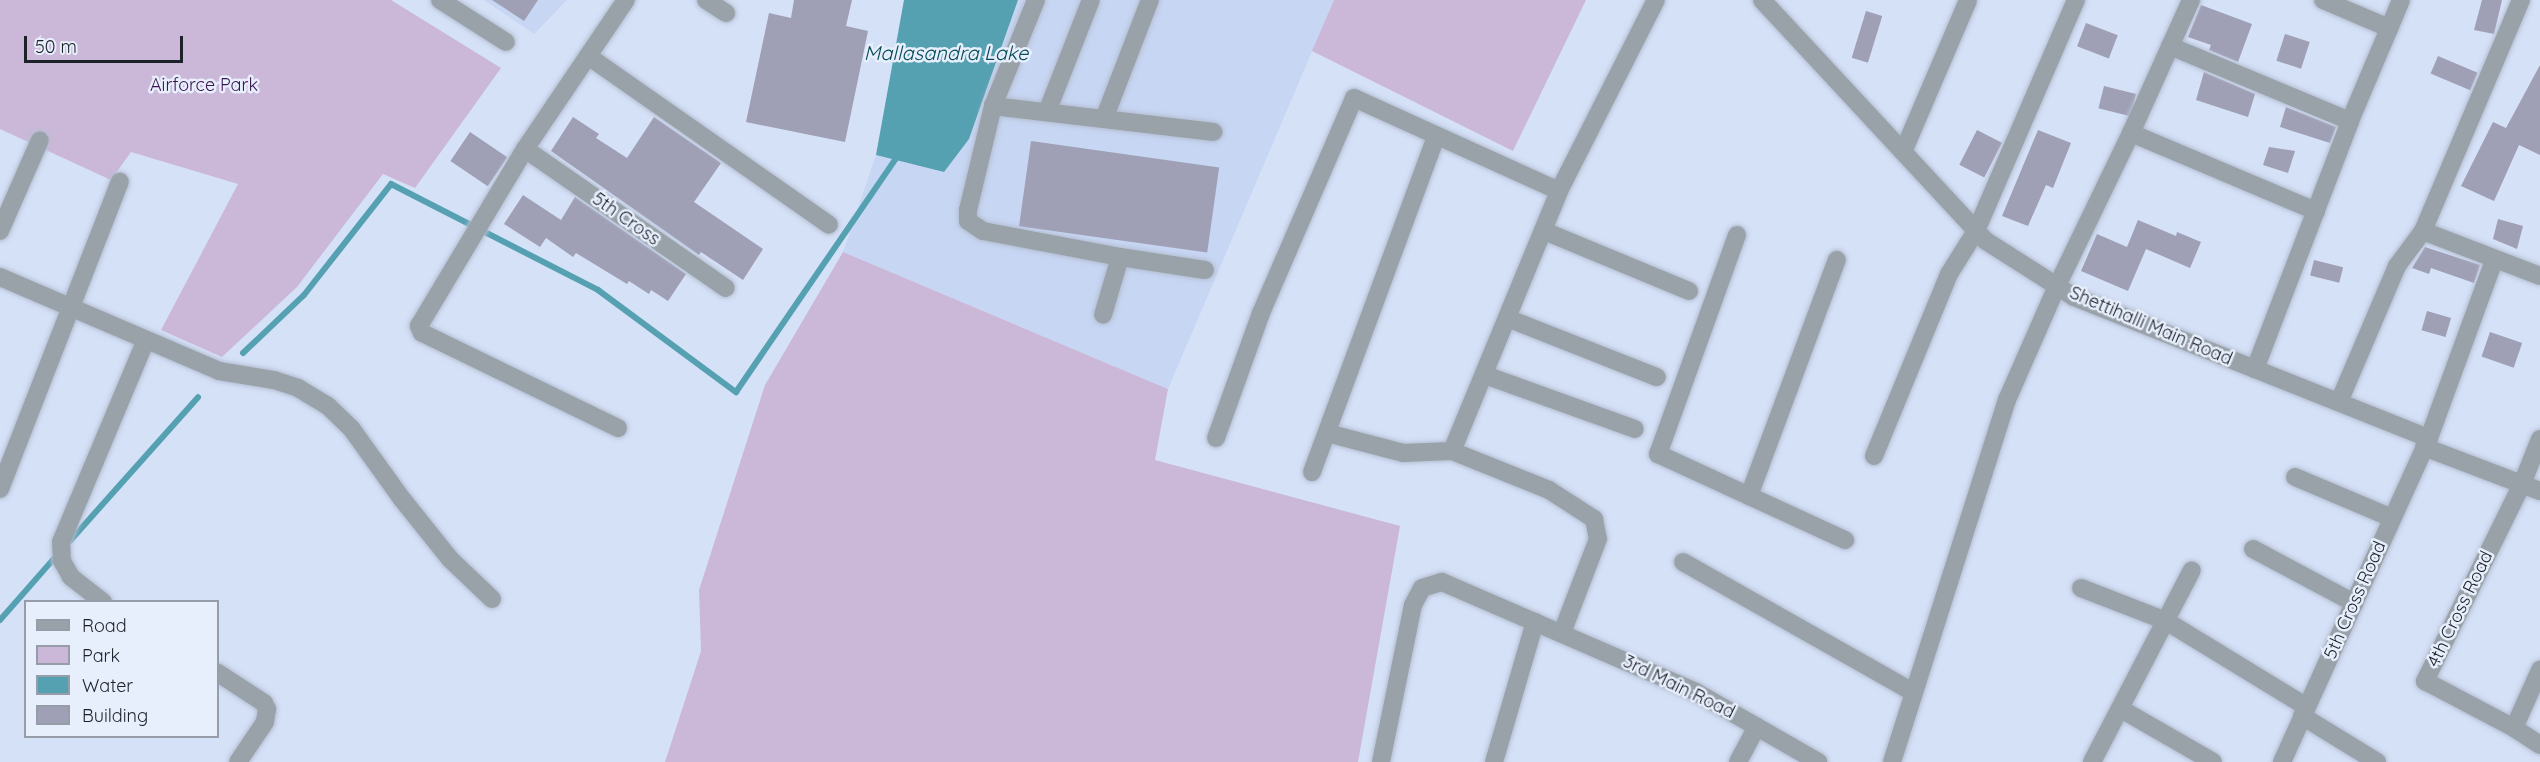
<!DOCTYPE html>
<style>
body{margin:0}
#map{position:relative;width:2540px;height:762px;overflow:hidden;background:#d5e1f7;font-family:Quicksand,sans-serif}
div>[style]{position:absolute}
.built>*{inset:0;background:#c7d6f3}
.green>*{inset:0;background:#cbb8d8}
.water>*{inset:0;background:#56a1b1}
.stream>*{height:6px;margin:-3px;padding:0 3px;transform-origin:3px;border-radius:3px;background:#56a1b1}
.building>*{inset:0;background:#9f9fb5;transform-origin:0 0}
.roads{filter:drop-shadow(0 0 2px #b4bed2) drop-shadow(0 0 2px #b4bed2)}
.minor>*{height:18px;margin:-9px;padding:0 9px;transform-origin:9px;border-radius:9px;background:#99a2a9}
span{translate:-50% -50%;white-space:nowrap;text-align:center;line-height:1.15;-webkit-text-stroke:5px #e7eefc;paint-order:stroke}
.park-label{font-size:18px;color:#3c1450}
.street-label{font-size:18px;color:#1d2129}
.water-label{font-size:20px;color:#074c58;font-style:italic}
.legend{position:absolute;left:24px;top:600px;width:195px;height:138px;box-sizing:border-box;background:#e7eefc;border:2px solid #969ca8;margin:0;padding:8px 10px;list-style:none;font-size:18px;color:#1d2129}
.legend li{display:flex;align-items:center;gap:12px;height:30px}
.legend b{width:30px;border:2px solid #969ca8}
.scale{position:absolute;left:24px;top:36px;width:159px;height:27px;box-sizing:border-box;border:3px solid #1d2129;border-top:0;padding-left:8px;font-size:18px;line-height:21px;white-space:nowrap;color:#1d2129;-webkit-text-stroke:4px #e7eefc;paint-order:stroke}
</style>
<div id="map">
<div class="built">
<div style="clip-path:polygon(484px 0,567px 0,534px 34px)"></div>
<div style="clip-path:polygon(1018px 0,1334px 0,1168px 389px,843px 252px,876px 155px,944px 171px,969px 139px)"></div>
</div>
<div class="green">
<div style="clip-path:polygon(0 0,391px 0,501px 68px,415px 188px,383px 174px,297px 287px,222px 357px,161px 330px,238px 184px,131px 152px,111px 180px,0 129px)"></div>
<div style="clip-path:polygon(1334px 0,1586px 0,1513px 151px,1312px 51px)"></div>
<div style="clip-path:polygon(843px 252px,1168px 389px,1155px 460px,1400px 526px,1358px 762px,665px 762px,701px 651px,699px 590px,765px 385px)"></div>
</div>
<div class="water">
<div style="clip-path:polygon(904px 0,1018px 0,969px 139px,944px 172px,876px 155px)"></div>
</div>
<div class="stream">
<div style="left:243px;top:353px;width:84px;rotate:-43.6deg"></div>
<div style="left:304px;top:295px;width:141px;rotate:-51.9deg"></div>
<div style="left:391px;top:184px;width:233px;rotate:27.1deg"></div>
<div style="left:598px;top:290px;width:172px;rotate:36.5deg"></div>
<div style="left:736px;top:392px;width:288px;rotate:-55.6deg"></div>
<div style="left:69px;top:542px;width:194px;rotate:-48.3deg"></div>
<div style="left:0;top:620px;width:88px;rotate:-48.7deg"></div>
</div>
<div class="building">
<div style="clip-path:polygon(492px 0,538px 0,524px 21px)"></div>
<div style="clip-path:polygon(794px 0,852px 0,846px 26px,868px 31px,845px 142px,746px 122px,769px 13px,791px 18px)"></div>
<div style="clip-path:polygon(2482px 0,2502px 0,2494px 34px,2474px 30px)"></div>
<div style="clip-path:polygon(2201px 5px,2252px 24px,2238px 62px,2209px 50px,2211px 45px,2188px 37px)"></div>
<div style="left:1866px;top:11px;width:17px;height:49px;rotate:17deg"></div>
<div style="left:2086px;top:23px;width:34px;height:25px;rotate:21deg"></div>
<div style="left:2285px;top:34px;width:26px;height:28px;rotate:18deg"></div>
<div style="left:2438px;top:56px;width:43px;height:19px;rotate:23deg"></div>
<div style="clip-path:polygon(2540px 65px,2540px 155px,2519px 145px,2494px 201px,2461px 186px,2493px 122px,2506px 128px)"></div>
<div style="clip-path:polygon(2204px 72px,2255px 94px,2248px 117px,2196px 100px)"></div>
<div style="left:2104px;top:86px;width:33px;height:23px;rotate:14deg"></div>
<div style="clip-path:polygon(2286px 107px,2336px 127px,2330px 143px,2280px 127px)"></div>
<div style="clip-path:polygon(573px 117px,599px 134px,596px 138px,627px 158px,654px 117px,721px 163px,694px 202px,763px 249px,743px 280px,701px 252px,699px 255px,551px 151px)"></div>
<div style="left:1977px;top:130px;width:28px;height:39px;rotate:27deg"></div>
<div style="clip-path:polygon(2038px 130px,2071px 143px,2053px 188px,2046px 185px,2028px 226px,2002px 216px)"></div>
<div style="left:470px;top:132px;width:45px;height:35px;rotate:34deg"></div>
<div style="left:1031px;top:141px;width:190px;height:86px;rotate:8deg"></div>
<div style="clip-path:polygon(2269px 147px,2295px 151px,2288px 173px,2263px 165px)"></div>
<div style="clip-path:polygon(523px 195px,561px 220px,575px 197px,686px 274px,668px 301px,651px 290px,649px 294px,629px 281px,627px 284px,576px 253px,573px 257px,546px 238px,540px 247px,504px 224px)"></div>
<div style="clip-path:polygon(2498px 219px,2523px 226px,2517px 249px,2493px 239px)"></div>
<div style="clip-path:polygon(2138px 220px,2176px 236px,2177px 232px,2201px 242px,2190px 268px,2146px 249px,2128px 291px,2081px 271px,2097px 234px,2127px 247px)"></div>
<div style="clip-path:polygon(2425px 247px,2480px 265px,2474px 283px,2431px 268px,2429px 274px,2412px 268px)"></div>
<div style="left:2314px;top:260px;width:30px;height:16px;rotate:14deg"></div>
<div style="left:2427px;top:311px;width:25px;height:20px;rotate:16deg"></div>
<div style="left:2490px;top:332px;width:34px;height:26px;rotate:19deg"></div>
</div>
<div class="roads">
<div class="minor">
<div style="left:440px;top:0;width:78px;rotate:32.5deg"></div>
<div style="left:706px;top:0;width:24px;rotate:33deg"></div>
<div style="left:1036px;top:0;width:114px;rotate:112.1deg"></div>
<div style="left:993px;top:106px;width:107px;rotate:103.5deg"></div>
<div style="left:968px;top:210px;width:11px;rotate:90deg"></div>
<div style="left:968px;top:221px;width:18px;rotate:34deg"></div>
<div style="left:983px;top:231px;width:139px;rotate:10.7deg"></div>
<div style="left:1120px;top:257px;width:60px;rotate:106.3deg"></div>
<div style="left:1762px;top:0;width:329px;rotate:47.1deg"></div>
<div style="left:1986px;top:241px;width:104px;rotate:32.5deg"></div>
<div style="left:2074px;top:297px;width:382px;rotate:21.7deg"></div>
<div style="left:2323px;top:0;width:72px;rotate:23deg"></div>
<div style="left:2521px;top:0;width:251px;rotate:113deg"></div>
<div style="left:2423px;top:231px;width:125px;rotate:21deg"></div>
<div style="left:2170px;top:46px;width:195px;rotate:22.6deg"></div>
<div style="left:588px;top:56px;width:294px;rotate:35deg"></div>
<div style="left:993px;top:106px;width:222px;rotate:6.7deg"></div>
<div style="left:1047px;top:112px;width:120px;rotate:-68.6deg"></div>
<div style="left:1104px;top:119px;width:128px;rotate:-68.9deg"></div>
<div style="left:2131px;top:133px;width:201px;rotate:22.9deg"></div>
<div style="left:525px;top:149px;width:244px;rotate:34.7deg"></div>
<div style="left:1903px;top:152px;width:165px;rotate:-66.8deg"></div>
<div style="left:0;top:231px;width:99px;rotate:-66.3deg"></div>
<div style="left:1544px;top:231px;width:157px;rotate:22.5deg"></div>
<div style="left:1737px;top:235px;width:233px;rotate:109.8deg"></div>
<div style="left:1658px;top:454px;width:206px;rotate:24.7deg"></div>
<div style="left:1120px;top:257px;width:86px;rotate:8.7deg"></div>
<div style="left:0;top:277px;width:238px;rotate:23.2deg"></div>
<div style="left:219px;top:371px;width:56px;rotate:9.3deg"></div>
<div style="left:274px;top:380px;width:25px;rotate:18deg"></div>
<div style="left:298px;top:388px;width:35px;rotate:31deg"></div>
<div style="left:328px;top:406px;width:32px;rotate:44deg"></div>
<div style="left:351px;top:428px;width:87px;rotate:54.3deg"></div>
<div style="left:402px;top:499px;width:77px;rotate:51.3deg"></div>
<div style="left:450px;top:559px;width:58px;rotate:43.6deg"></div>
<div style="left:1507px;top:318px;width:161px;rotate:21.5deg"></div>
<div style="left:2255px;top:369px;width:266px;rotate:-69deg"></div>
<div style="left:2350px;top:121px;width:131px;rotate:-67.1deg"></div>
<div style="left:1485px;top:375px;width:159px;rotate:19.8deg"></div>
<div style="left:2339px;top:402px;width:148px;rotate:-66.9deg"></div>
<div style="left:2397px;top:266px;width:44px;rotate:-53.4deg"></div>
<div style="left:618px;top:428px;width:218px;rotate:-154.1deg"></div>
<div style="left:422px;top:333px;width:8px;rotate:-113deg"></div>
<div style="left:419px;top:326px;width:206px;rotate:-59.1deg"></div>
<div style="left:525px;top:149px;width:180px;rotate:-55.9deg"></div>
<div style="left:1327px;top:433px;width:79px;rotate:14.7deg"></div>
<div style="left:1403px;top:453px;width:49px;rotate:-2.3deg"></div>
<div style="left:1452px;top:451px;width:105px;rotate:21.9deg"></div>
<div style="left:1549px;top:490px;width:54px;rotate:32.8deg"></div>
<div style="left:1594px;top:519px;width:20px;rotate:79deg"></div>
<div style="left:1598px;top:539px;width:101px;rotate:111deg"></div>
<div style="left:1216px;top:438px;width:133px;rotate:-70.2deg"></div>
<div style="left:1261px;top:313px;width:234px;rotate:-66.6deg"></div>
<div style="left:1354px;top:98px;width:225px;rotate:24.4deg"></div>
<div style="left:2540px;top:439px;width:48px;rotate:111.8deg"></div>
<div style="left:2522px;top:484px;width:220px;rotate:116.2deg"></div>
<div style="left:2425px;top:681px;width:101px;rotate:27.8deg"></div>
<div style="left:2514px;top:728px;width:31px;rotate:33deg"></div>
<div style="left:2424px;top:447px;width:124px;rotate:20.8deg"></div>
<div style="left:1452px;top:451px;width:281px;rotate:-67.6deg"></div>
<div style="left:1559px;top:191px;width:214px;rotate:-63.1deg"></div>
<div style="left:1874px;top:456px;width:197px;rotate:-67.6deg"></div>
<div style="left:1949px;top:274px;width:51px;rotate:-57.9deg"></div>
<div style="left:1976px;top:231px;width:252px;rotate:-66.6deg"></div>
<div style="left:1312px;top:472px;width:358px;rotate:-69.7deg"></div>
<div style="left:2295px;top:477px;width:105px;rotate:22.9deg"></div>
<div style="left:0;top:489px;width:330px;rotate:-68.7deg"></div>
<div style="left:1749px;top:496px;width:252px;rotate:-69.6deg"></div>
<div style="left:2253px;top:549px;width:115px;rotate:28.1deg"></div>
<div style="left:1683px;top:562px;width:264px;rotate:29.5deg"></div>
<div style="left:2081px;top:588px;width:91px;rotate:21.2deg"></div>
<div style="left:2166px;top:621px;width:165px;rotate:31.4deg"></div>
<div style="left:103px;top:602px;width:41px;rotate:-142deg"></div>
<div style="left:71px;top:577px;width:18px;rotate:-119deg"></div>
<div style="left:62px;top:561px;width:19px;rotate:-93deg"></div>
<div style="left:61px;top:542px;width:219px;rotate:-67.2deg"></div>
<div style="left:218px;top:673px;width:55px;rotate:33.1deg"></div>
<div style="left:264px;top:703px;width:7px;rotate:63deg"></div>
<div style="left:267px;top:709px;width:13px;rotate:99deg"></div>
<div style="left:265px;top:722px;width:48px;rotate:124deg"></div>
<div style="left:2121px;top:709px;width:106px;rotate:29.9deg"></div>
<div style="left:2302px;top:716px;width:88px;rotate:31.5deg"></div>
<div style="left:2514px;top:728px;width:64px;rotate:-65.9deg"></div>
<div style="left:1381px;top:762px;width:160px;rotate:-78.5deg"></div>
<div style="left:1413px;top:605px;width:19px;rotate:-62deg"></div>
<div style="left:1422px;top:588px;width:21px;rotate:-17deg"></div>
<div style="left:1442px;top:582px;width:277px;rotate:23.4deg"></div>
<div style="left:1696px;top:692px;width:141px;rotate:29.8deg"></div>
<div style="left:1494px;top:762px;width:146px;rotate:-73.7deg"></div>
<div style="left:1738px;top:762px;width:40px;rotate:-62deg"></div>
<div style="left:1892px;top:762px;width:380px;rotate:-72.4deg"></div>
<div style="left:2007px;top:400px;width:124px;rotate:-66.3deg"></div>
<div style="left:2057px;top:286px;width:170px;rotate:-64.2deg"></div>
<div style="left:2131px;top:133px;width:146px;rotate:-65.7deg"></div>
<div style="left:2092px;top:762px;width:216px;rotate:-62.5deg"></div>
<div style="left:2282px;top:762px;width:356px;rotate:-65.6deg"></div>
<div style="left:2429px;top:438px;width:189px;rotate:-69.9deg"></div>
</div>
</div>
<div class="park-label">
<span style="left:204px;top:85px">Airforce Park</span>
</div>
<div class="street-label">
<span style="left:626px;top:219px;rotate:35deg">5th Cross</span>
<span style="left:2151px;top:326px;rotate:23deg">Shettihalli Main Road</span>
<span style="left:2355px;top:600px;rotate:-66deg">5th Cross Road</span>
<span style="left:2460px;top:609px;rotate:-64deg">4th Cross Road</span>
<span style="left:1679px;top:687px;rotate:26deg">3rd Main Road</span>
</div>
<div class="water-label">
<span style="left:946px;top:52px">Mallasandra Lake</span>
</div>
<ul class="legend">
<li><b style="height:8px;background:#99a2a9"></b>Road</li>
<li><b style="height:16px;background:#cbb8d8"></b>Park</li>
<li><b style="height:16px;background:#56a1b1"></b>Water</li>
<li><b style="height:16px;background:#9f9fb5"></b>Building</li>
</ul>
<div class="scale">50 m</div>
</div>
